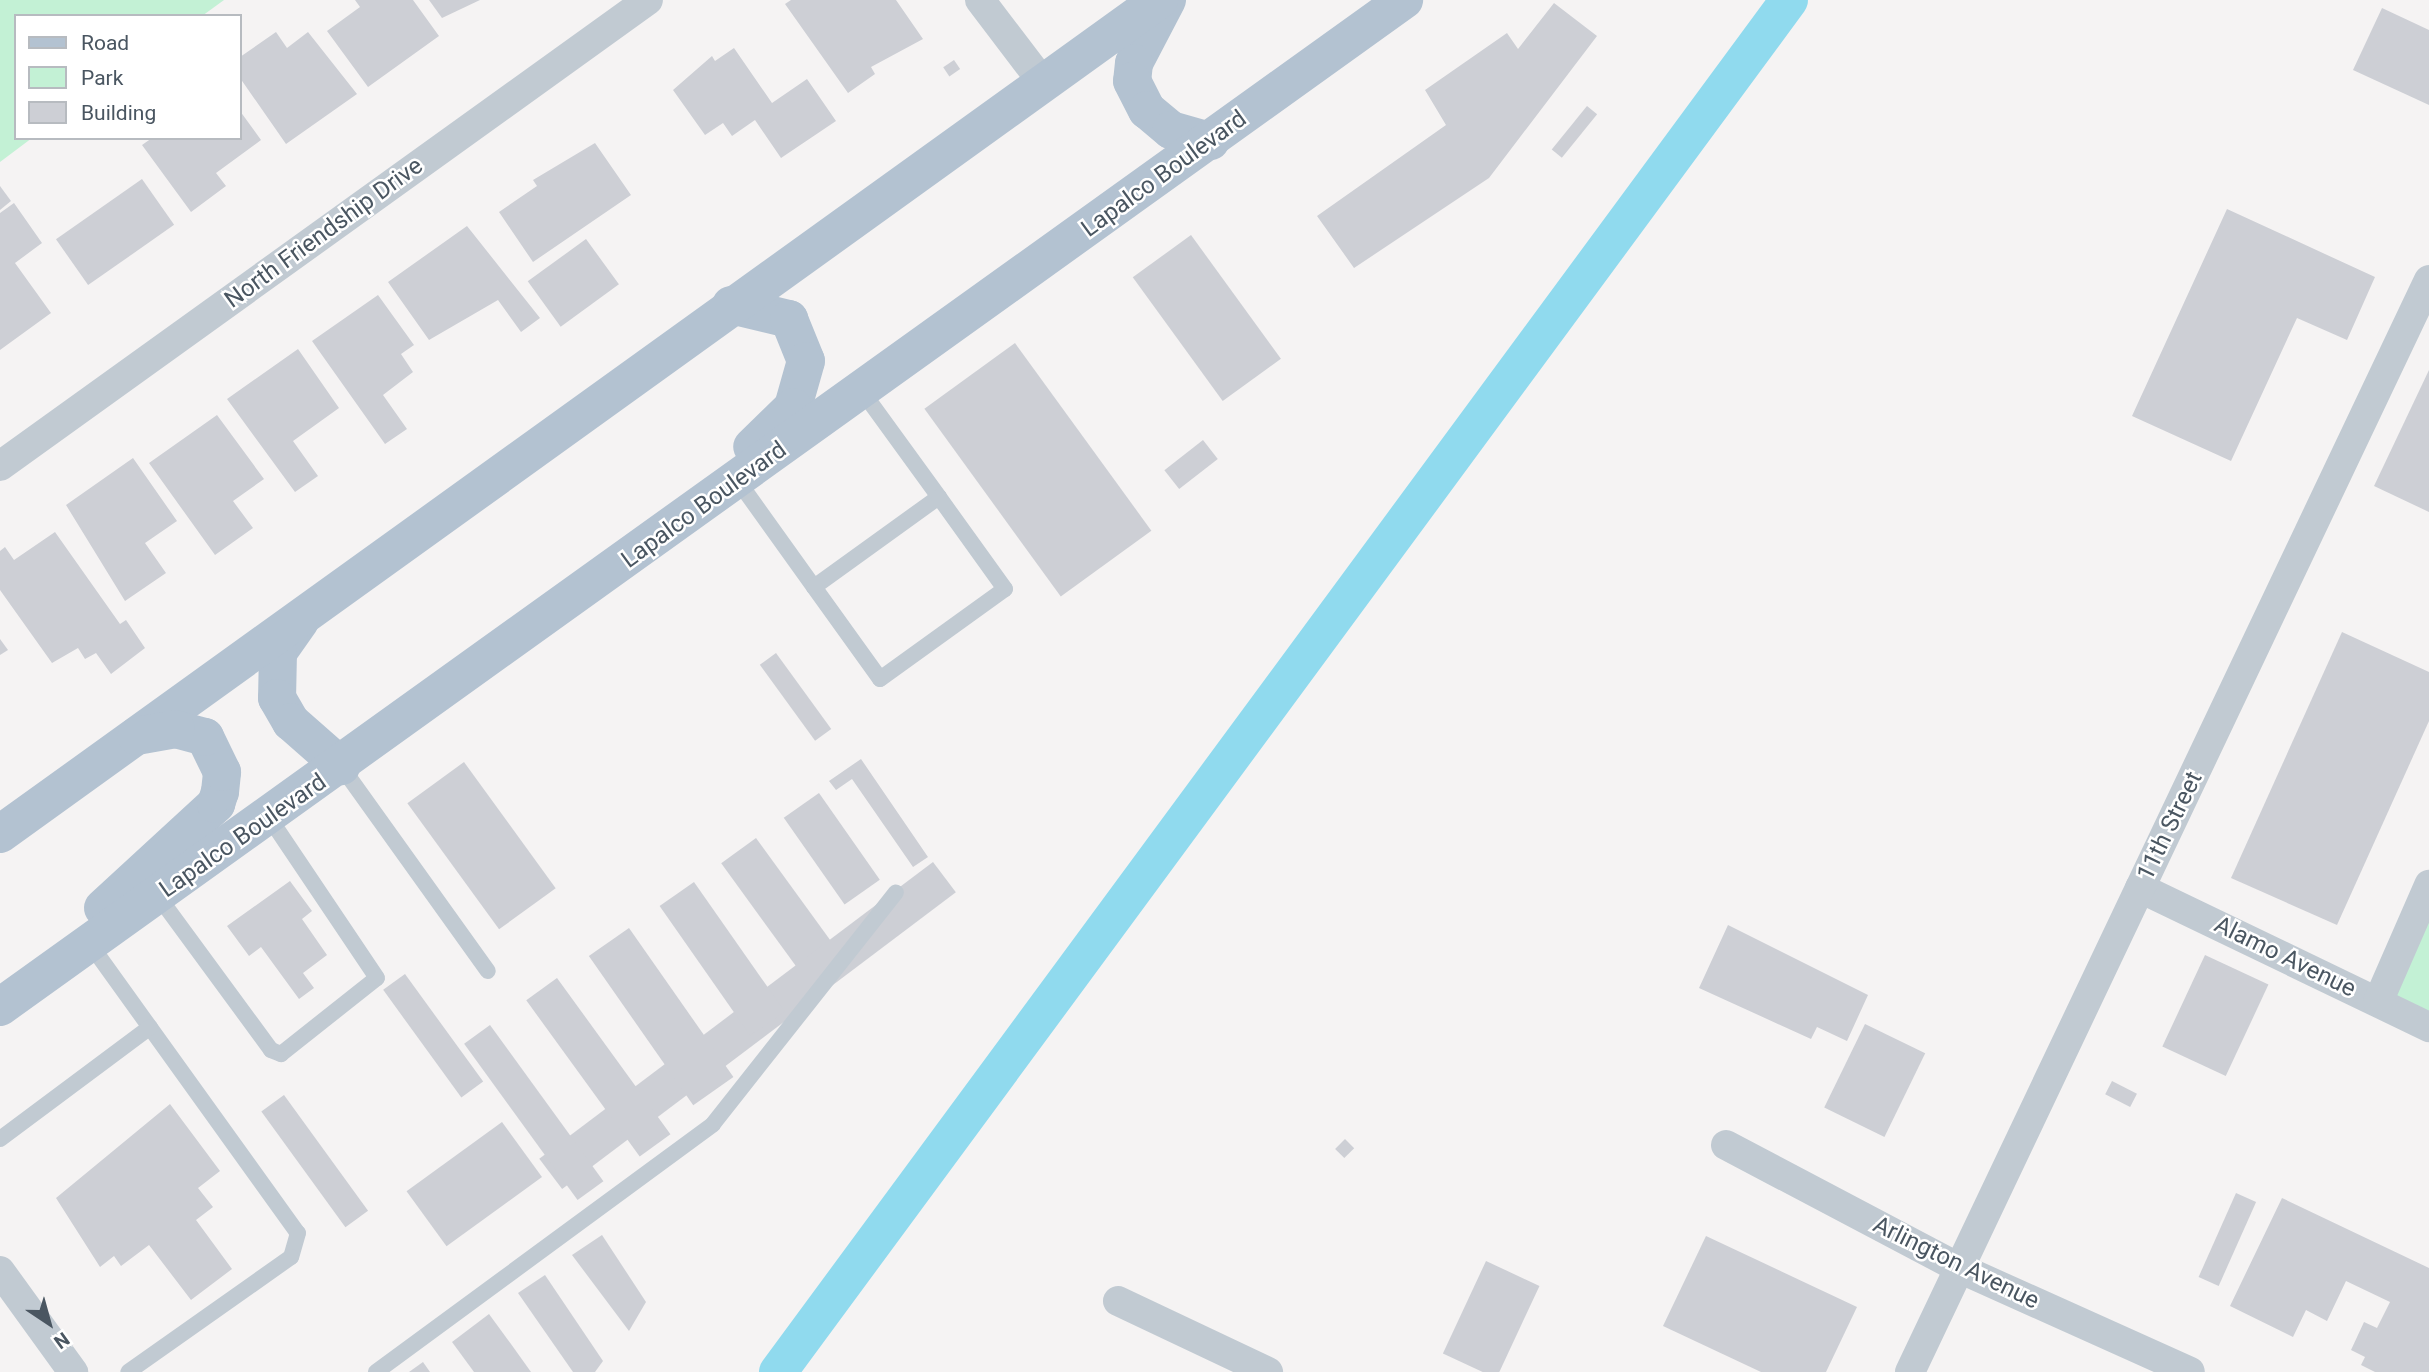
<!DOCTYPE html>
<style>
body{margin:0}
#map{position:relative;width:2429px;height:1372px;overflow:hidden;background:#f5f3f3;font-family:Roboto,sans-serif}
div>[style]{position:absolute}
.green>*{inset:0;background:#c3f1d5}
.canal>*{height:38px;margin:-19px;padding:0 19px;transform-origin:19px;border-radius:19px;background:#90daee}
.building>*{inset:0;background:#cdcfd5;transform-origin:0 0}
.service>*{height:16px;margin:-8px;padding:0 8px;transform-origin:8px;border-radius:8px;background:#c1cad2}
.minor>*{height:30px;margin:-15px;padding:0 15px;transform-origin:15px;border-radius:15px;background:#c1cad2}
.primary>*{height:38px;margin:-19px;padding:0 19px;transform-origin:19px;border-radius:19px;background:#b3c2d1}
span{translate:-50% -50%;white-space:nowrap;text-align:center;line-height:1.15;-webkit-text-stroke:5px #fff;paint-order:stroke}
.street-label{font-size:24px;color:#4a5661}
.legend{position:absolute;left:14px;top:14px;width:228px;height:126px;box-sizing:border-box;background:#fff;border:2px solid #b7bbc0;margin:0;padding:9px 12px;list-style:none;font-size:21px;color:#4a5661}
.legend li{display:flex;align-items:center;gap:14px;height:35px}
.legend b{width:35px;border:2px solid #b7bbc0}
.north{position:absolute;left:14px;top:1288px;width:70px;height:70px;-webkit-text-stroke:5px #fff;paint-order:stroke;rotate:144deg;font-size:19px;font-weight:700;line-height:28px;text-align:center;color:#4a5661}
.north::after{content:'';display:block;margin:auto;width:24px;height:32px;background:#4a5661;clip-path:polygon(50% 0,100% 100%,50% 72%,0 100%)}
</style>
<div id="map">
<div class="green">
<div style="clip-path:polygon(0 0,224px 0,202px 16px,16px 16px,16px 138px,32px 138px,0 162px)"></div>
<div style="clip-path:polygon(2429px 885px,2429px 1027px,2378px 1002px)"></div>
</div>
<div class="canal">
<div style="left:778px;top:1372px;width:1704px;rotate:-53.61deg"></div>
</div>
<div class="building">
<div style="clip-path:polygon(355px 0,413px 0,439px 36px,368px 87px,327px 31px,360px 7px)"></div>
<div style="clip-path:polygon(429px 0,480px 0,442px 18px)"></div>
<div style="clip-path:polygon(791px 0,896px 0,923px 39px,871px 67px,875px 74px,848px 93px,785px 4px)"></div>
<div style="clip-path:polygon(1554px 3px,1597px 36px,1489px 178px,1354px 268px,1317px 216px,1446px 125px,1425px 90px,1507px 33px,1518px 49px)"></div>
<div style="clip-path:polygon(2382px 8px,2429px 30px,2429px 105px,2353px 70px)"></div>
<div style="clip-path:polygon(276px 32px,287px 48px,308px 32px,357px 94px,286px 144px,240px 78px,240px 57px)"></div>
<div style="clip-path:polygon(734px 48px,772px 103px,807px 79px,836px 121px,781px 158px,755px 120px,732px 136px,723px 123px,705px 135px,673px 90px,712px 56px,715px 61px)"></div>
<div style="left:954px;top:60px;width:11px;height:13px;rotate:56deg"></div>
<div style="left:1587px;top:106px;width:13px;height:56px;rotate:39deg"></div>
<div style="clip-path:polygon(240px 111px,261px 140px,216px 173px,226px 186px,191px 212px,142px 145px,152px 138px,240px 138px)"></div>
<div style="clip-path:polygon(595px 143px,631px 195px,533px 262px,499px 212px,537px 186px,533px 180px)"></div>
<div style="left:142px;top:179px;width:56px;height:105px;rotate:55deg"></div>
<div style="clip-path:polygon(0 186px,11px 201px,0 210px)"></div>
<div style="clip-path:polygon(14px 203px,42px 243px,15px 263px,51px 313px,0 350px,0 213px)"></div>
<div style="clip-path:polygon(2227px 209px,2375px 277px,2347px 340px,2297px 318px,2231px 461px,2132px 416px)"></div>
<div style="clip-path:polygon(467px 226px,540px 318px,521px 332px,498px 300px,429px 340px,388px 282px)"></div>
<div style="left:1191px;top:235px;width:153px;height:72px;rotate:54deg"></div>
<div style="left:586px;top:239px;width:56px;height:72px;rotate:54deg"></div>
<div style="clip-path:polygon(378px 295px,414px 345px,401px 354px,413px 372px,383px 395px,407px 429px,385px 444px,312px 341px)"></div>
<div style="left:1015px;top:343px;width:232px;height:112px;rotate:54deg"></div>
<div style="clip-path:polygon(298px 349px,339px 408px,293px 441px,318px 476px,295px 492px,227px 399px)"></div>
<div style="clip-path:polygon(2429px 370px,2429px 512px,2374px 486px)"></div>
<div style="clip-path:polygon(217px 415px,264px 479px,233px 501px,253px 528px,215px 555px,149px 463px)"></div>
<div style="left:1203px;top:440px;width:24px;height:49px;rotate:52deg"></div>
<div style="clip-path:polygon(133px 458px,177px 521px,145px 543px,166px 573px,125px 601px,66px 505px)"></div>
<div style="clip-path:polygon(55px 532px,120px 624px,126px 620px,145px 648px,111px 674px,96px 653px,85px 659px,78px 648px,52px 663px,0 590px,0 551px,5px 547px,14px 560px)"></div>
<div style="clip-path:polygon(2342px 632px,2429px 672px,2429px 721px,2337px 925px,2231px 878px)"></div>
<div style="clip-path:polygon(0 639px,8px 650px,0 655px)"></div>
<div style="left:776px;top:653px;width:94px;height:20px;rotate:54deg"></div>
<div style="clip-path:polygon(861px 759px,928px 857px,913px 867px,852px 779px,836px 790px,829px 781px)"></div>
<div style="left:464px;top:762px;width:156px;height:70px;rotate:54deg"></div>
<div style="left:819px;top:793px;width:106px;height:43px;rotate:55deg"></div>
<div style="left:756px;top:838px;width:132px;height:43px;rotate:54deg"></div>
<div style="left:933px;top:862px;width:38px;height:493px;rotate:53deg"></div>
<div style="clip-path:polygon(290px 881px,312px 911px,302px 919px,327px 955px,303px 973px,314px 988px,299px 999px,261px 947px,249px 956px,227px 926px)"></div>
<div style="left:694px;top:882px;width:158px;height:42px;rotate:55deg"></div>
<div style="clip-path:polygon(1728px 925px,1868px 995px,1847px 1041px,1817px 1027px,1811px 1039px,1699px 988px)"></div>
<div style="left:629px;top:928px;width:182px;height:49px;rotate:55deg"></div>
<div style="left:2205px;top:955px;width:70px;height:101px;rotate:25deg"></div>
<div style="left:405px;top:974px;width:133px;height:27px;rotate:54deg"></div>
<div style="left:557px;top:978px;width:193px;height:38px;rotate:54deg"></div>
<div style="left:1865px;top:1024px;width:67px;height:93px;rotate:26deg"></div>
<div style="left:490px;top:1025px;width:193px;height:32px;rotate:54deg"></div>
<div style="left:2112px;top:1081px;width:28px;height:15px;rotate:27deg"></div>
<div style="left:284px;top:1095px;width:143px;height:28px;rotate:54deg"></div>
<div style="clip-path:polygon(170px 1104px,220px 1171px,198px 1188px,213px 1207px,196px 1220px,232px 1269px,191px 1300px,149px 1245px,121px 1266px,114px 1256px,100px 1267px,56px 1198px)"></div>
<div style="left:502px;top:1122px;width:68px;height:118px;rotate:54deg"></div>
<div style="left:1345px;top:1139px;width:13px;height:14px;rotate:45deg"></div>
<div style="left:2236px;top:1193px;width:22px;height:92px;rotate:24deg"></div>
<div style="clip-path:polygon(2282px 1198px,2429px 1268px,2429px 1372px,2375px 1372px,2361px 1365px,2365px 1357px,2351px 1350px,2364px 1322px,2377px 1328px,2390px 1302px,2346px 1281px,2327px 1321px,2306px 1310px,2293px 1337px,2230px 1306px)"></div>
<div style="clip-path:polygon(602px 1235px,646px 1302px,629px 1331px,572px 1255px)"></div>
<div style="clip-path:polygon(1706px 1236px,1857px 1307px,1826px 1372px,1761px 1372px,1663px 1326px)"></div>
<div style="left:1486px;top:1261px;width:59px;height:102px;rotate:25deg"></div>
<div style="clip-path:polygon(545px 1275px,603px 1361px,595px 1372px,573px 1372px,518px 1293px)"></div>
<div style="clip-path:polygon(489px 1314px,511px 1344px,531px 1372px,474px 1372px,452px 1342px)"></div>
<div style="clip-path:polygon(423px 1362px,430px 1372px,409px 1372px)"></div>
</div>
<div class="service">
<div style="left:738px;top:481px;width:130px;rotate:54.4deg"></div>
<div style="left:814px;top:587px;width:154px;rotate:-35.8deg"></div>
<div style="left:939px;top:497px;width:131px;rotate:-126deg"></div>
<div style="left:814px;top:587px;width:113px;rotate:54.3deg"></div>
<div style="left:880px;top:679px;width:154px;rotate:-35.8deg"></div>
<div style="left:1005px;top:589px;width:113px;rotate:-125.7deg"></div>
<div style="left:341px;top:766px;width:252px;rotate:54.4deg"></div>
<div style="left:158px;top:896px;width:191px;rotate:53.7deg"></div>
<div style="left:271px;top:1050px;width:11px;rotate:22deg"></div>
<div style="left:281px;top:1054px;width:122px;rotate:-38.4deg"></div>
<div style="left:377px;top:978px;width:194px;rotate:-123.9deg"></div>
<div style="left:90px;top:944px;width:356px;rotate:54.3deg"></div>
<div style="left:298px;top:1233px;width:25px;rotate:106deg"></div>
<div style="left:291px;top:1257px;width:199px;rotate:144.8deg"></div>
<div style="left:0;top:1139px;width:187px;rotate:-36.7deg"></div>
<div style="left:376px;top:1372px;width:418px;rotate:-36.3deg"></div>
<div style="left:713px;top:1124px;width:295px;rotate:-51.7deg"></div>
</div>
<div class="minor">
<div style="left:980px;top:0;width:101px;rotate:52.7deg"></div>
<div style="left:0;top:466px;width:798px;rotate:-35.72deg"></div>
<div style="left:2140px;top:888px;width:321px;rotate:25.7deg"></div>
<div style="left:2378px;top:1002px;width:128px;rotate:-66.4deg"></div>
<div style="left:1726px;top:1145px;width:263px;rotate:27.8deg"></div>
<div style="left:1959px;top:1268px;width:253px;rotate:24.2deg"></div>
<div style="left:0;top:1271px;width:125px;rotate:54.1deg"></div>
<div style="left:1118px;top:1301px;width:166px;rotate:25.3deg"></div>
<div style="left:1910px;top:1372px;width:1209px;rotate:-64.58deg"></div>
</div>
<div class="primary">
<div style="left:1167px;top:0;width:71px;rotate:117.6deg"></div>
<div style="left:1134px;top:63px;width:18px;rotate:96deg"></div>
<div style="left:1132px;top:81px;width:33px;rotate:63deg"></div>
<div style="left:1147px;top:110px;width:31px;rotate:40deg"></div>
<div style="left:1171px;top:130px;width:41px;rotate:15.8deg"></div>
<div style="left:731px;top:305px;width:60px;rotate:13.6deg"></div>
<div style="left:789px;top:319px;width:45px;rotate:68deg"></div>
<div style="left:806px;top:361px;width:48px;rotate:105.8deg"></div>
<div style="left:793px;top:407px;width:57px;rotate:135.7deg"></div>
<div style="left:300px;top:621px;width:38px;rotate:125deg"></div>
<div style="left:278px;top:652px;width:46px;rotate:91.2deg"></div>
<div style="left:277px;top:698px;width:28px;rotate:60deg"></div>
<div style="left:291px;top:722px;width:67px;rotate:41.3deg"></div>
<div style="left:0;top:834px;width:1428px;rotate:-35.74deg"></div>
<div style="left:103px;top:908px;width:154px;rotate:-42.6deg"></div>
<div style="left:216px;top:804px;width:13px;rotate:-72deg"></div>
<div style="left:220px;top:792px;width:20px;rotate:-84deg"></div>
<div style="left:222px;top:772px;width:39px;rotate:-116deg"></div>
<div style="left:205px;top:737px;width:30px;rotate:-165deg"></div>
<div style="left:176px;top:729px;width:40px;rotate:170deg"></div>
<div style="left:0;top:1007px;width:1728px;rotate:-35.65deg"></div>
</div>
<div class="street-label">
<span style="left:1164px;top:174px;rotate:-36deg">Lapalco Boulevard</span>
<span style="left:324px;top:233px;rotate:-36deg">North Friendship Drive</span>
<span style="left:704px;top:505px;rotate:-36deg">Lapalco Boulevard</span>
<span style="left:2170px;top:826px;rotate:-64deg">11th Street</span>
<span style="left:243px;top:836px;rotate:-35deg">Lapalco Boulevard</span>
<span style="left:2285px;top:957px;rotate:26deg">Alamo Avenue</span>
<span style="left:1956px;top:1263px;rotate:26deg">Arlington Avenue</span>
</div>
<ul class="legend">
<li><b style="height:9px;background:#b3c2d1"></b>Road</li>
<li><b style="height:19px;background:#c3f1d5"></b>Park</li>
<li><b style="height:19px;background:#cdcfd5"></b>Building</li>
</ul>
<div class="north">N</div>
</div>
